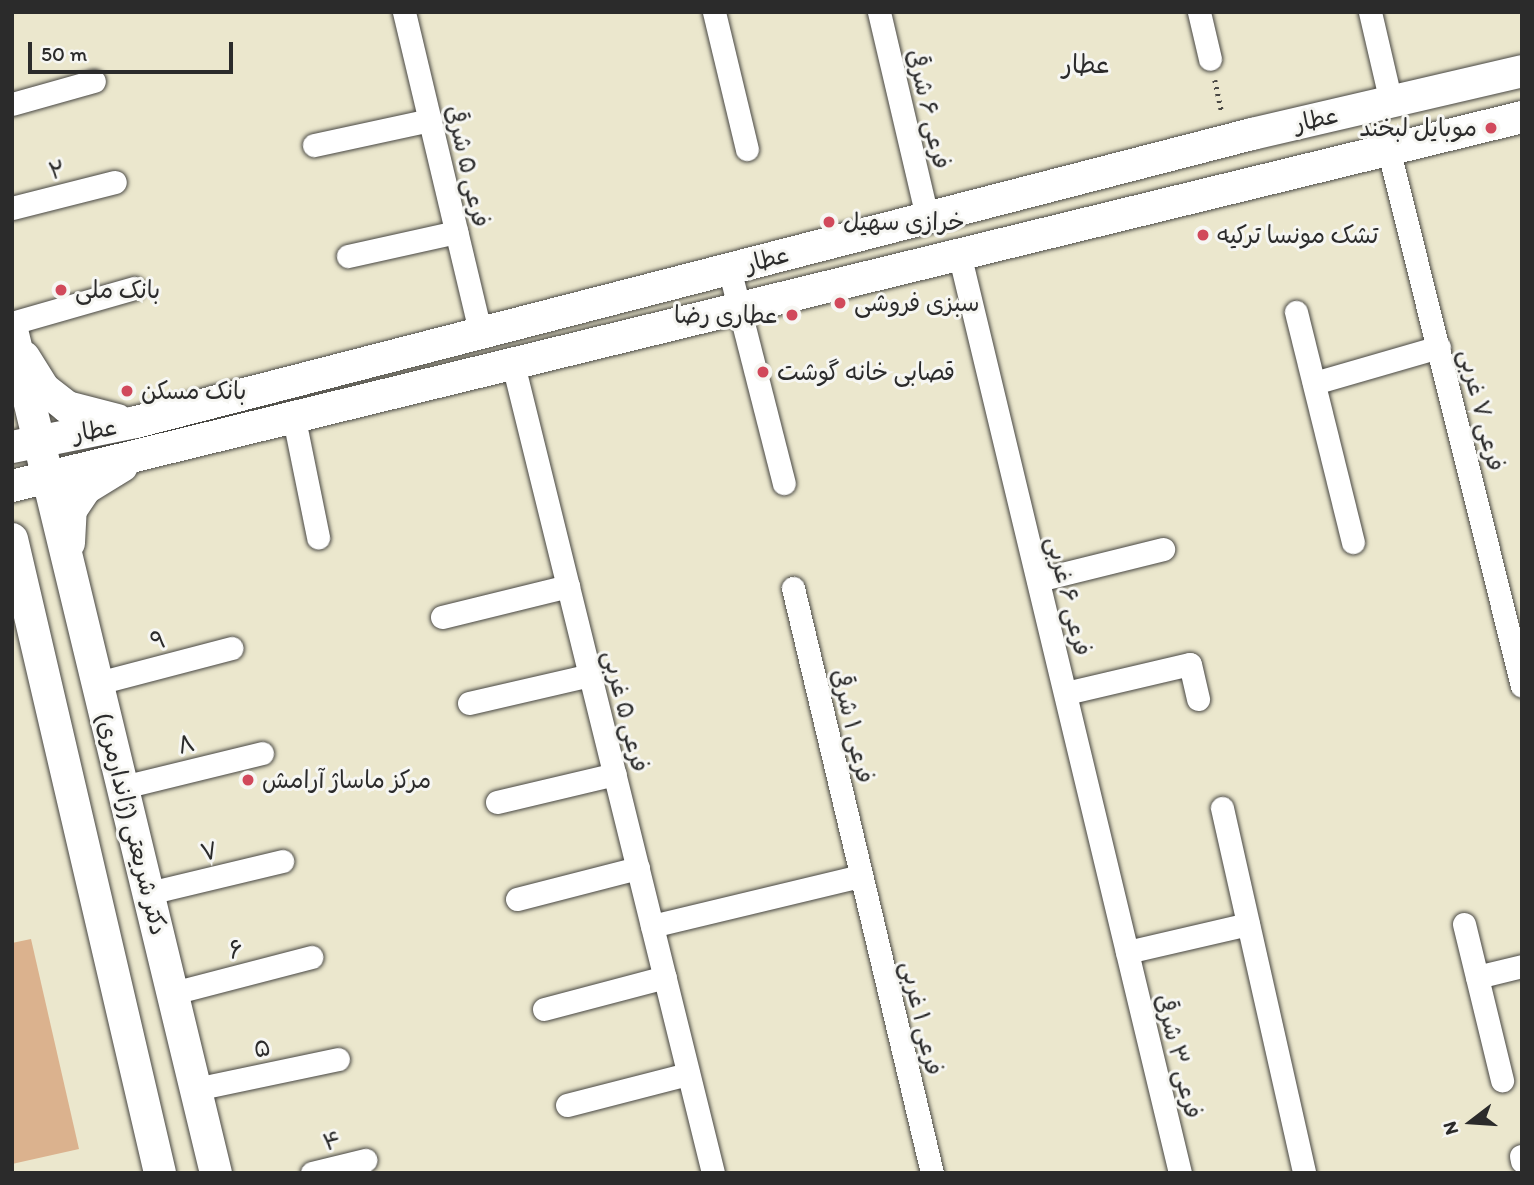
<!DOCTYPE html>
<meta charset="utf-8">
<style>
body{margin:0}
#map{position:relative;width:1534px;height:1185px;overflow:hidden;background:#ebe7cd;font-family:Itim,"Playpen Sans Arabic",sans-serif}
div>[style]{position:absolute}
.building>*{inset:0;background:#dbb28e}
.path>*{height:4.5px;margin-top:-2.25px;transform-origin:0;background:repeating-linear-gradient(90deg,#484743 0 2px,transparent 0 7px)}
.roads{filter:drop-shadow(0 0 2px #484743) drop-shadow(0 0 2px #484743)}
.minor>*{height:23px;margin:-11.5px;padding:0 11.5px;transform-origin:11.5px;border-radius:11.5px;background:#fff}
.secondary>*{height:32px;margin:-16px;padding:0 16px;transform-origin:16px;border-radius:16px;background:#fff}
.dots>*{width:19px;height:19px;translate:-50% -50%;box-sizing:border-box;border:4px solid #f6f6f2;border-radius:50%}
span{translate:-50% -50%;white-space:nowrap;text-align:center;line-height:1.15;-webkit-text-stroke:6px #f6f6f2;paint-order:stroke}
.street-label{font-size:24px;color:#2b2b2b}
.poi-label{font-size:24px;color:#2b2b2b}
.right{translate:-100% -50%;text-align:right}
.left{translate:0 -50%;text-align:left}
.neighbourhood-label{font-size:26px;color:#2b2b2b}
.frame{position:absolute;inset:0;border:14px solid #2b2b2b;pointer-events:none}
.north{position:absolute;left:1436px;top:1087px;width:70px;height:70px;-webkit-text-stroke:5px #f6f6f2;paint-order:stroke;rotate:253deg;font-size:19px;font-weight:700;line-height:28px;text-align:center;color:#2b2b2b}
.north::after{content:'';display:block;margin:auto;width:24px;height:32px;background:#2b2b2b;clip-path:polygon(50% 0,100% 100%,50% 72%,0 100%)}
.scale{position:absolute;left:28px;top:42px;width:205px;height:32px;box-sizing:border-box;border:4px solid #2b2b2b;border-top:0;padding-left:9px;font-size:21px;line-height:24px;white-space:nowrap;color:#2b2b2b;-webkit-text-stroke:5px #f6f6f2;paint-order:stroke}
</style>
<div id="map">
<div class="building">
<div style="clip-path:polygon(31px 939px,79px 1149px,12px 1164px,12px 943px)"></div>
</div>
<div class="path">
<div style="left:1215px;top:80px;width:34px;rotate:78deg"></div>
</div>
<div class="roads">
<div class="minor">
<div style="left:404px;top:12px;width:329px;rotate:76.6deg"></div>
<div style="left:714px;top:12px;width:141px;rotate:76.5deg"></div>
<div style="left:879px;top:12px;width:211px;rotate:76.8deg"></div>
<div style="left:1199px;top:12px;width:48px;rotate:76.8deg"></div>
<div style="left:1370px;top:12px;width:92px;rotate:76.9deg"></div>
<div style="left:12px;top:104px;width:85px;rotate:-15.7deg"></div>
<div style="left:314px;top:145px;width:119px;rotate:-12.2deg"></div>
<div style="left:1388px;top:148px;width:554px;rotate:76.01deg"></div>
<div style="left:12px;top:208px;width:106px;rotate:-14.2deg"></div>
<div style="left:959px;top:253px;width:946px;rotate:76.49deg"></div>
<div style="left:348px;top:256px;width:111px;rotate:-12.5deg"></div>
<div style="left:729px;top:268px;width:222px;rotate:75.7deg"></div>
<div style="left:1296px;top:312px;width:237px;rotate:76.1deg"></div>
<div style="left:12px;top:323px;width:127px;rotate:-16deg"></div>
<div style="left:512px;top:360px;width:837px;rotate:76.11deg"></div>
<div style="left:1314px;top:383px;width:130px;rotate:-16.1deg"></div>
<div style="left:293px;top:414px;width:126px;rotate:78.5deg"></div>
<div style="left:1038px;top:580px;width:129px;rotate:-13.9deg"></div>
<div style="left:793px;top:588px;width:601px;rotate:76.63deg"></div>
<div style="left:442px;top:617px;width:130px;rotate:-13.8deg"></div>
<div style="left:98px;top:683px;width:138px;rotate:-14.7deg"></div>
<div style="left:1066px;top:693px;width:127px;rotate:-13.2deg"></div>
<div style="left:1190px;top:664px;width:36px;rotate:77deg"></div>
<div style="left:469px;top:703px;width:124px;rotate:-13deg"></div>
<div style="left:123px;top:787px;width:143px;rotate:-13.7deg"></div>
<div style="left:497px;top:802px;width:121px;rotate:-13.3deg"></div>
<div style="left:1222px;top:808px;width:374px;rotate:77.3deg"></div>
<div style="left:149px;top:893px;width:137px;rotate:-13.5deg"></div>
<div style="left:517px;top:899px;width:125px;rotate:-14.4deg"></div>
<div style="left:1464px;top:924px;width:161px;rotate:76.3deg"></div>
<div style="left:652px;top:926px;width:215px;rotate:-13.5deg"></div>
<div style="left:1127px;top:952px;width:124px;rotate:-13deg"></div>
<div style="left:1477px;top:977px;width:46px;rotate:-13.7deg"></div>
<div style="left:173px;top:993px;width:143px;rotate:-14.6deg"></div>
<div style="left:544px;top:1009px;width:125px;rotate:-14.8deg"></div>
<div style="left:196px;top:1089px;width:145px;rotate:-11.9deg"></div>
<div style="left:567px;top:1105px;width:125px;rotate:-14.4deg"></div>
<div style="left:1521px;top:1156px;width:5px;rotate:79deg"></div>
<div style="left:312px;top:1173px;width:55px;rotate:-13.8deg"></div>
</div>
<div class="secondary">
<div style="left:12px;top:330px;width:867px;rotate:76.4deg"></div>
<div style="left:24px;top:357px;width:36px;rotate:58deg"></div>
<div style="left:43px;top:388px;width:31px;rotate:38deg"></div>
<div style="left:67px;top:407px;width:52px;rotate:14.6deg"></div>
<div style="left:12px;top:447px;width:126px;rotate:-11.4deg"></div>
<div style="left:136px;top:422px;width:1153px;rotate:-14.47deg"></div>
<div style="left:1252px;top:134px;width:277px;rotate:-13.1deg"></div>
<div style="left:12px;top:486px;width:1554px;rotate:-13.73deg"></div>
<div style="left:12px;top:539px;width:651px;rotate:76.86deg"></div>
<div style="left:69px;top:543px;width:33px;rotate:-87deg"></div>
<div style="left:71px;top:510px;width:27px;rotate:-56deg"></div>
<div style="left:86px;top:488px;width:42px;rotate:-31.4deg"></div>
</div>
</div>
<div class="dots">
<div style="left:1491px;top:128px;background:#d1495b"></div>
<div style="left:829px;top:222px;background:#d1495b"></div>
<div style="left:1203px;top:235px;background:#d1495b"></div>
<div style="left:61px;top:290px;background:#d1495b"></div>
<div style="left:840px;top:303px;background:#d1495b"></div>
<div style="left:792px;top:315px;background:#d1495b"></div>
<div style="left:763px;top:372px;background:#d1495b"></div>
<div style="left:127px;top:391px;background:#d1495b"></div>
<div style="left:248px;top:780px;background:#d1495b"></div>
</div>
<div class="street-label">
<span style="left:929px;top:109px;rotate:77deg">فرعی ۶ شرقی</span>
<span style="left:1316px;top:119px;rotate:-13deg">عطار</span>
<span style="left:468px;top:166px;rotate:77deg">فرعی ۵ شرقی</span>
<span style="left:57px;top:170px;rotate:-14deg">۲</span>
<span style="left:767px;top:259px;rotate:-15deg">عطار</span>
<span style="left:1482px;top:410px;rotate:76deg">فرعی ۷ غربی</span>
<span style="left:95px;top:430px;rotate:-10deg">عطار</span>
<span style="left:1069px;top:596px;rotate:76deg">فرعی ۶ غربی</span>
<span style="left:158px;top:640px;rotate:-14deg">۹</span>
<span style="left:626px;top:711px;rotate:76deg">فرعی ۵ غربی</span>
<span style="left:853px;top:726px;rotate:77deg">فرعی ۱ شرقی</span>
<span style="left:186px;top:744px;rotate:-14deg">۸</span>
<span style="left:132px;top:824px;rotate:76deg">دکتر شریعتی (ژاندارمری)</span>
<span style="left:209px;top:851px;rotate:-13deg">۷</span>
<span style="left:236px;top:949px;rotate:-15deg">۶</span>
<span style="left:922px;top:1018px;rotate:77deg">فرعی ۱ غربی</span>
<span style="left:262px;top:1048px;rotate:-12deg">۵</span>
<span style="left:1179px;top:1056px;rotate:76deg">فرعی ۳ شرقی</span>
<span style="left:332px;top:1141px;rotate:-14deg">۴</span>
</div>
<div class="poi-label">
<span class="right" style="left:1477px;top:128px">موبایل لبخند</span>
<span class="left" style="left:843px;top:222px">خرازی سهیل</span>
<span class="left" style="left:1217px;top:235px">تشک مونسا ترکیه</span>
<span class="left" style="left:75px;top:290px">بانک ملی</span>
<span class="left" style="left:854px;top:303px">سبزی فروشی</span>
<span class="right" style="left:778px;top:315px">عطاری رضا</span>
<span class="left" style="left:777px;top:372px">قصابی خانه گوشت</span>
<span class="left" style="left:141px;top:391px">بانک مسکن</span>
<span class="left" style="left:262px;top:780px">مرکز ماساژ آرامش</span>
</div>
<div class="neighbourhood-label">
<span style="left:1086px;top:65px">عطار</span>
</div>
<div class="frame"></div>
<div class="north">N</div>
<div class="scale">50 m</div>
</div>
